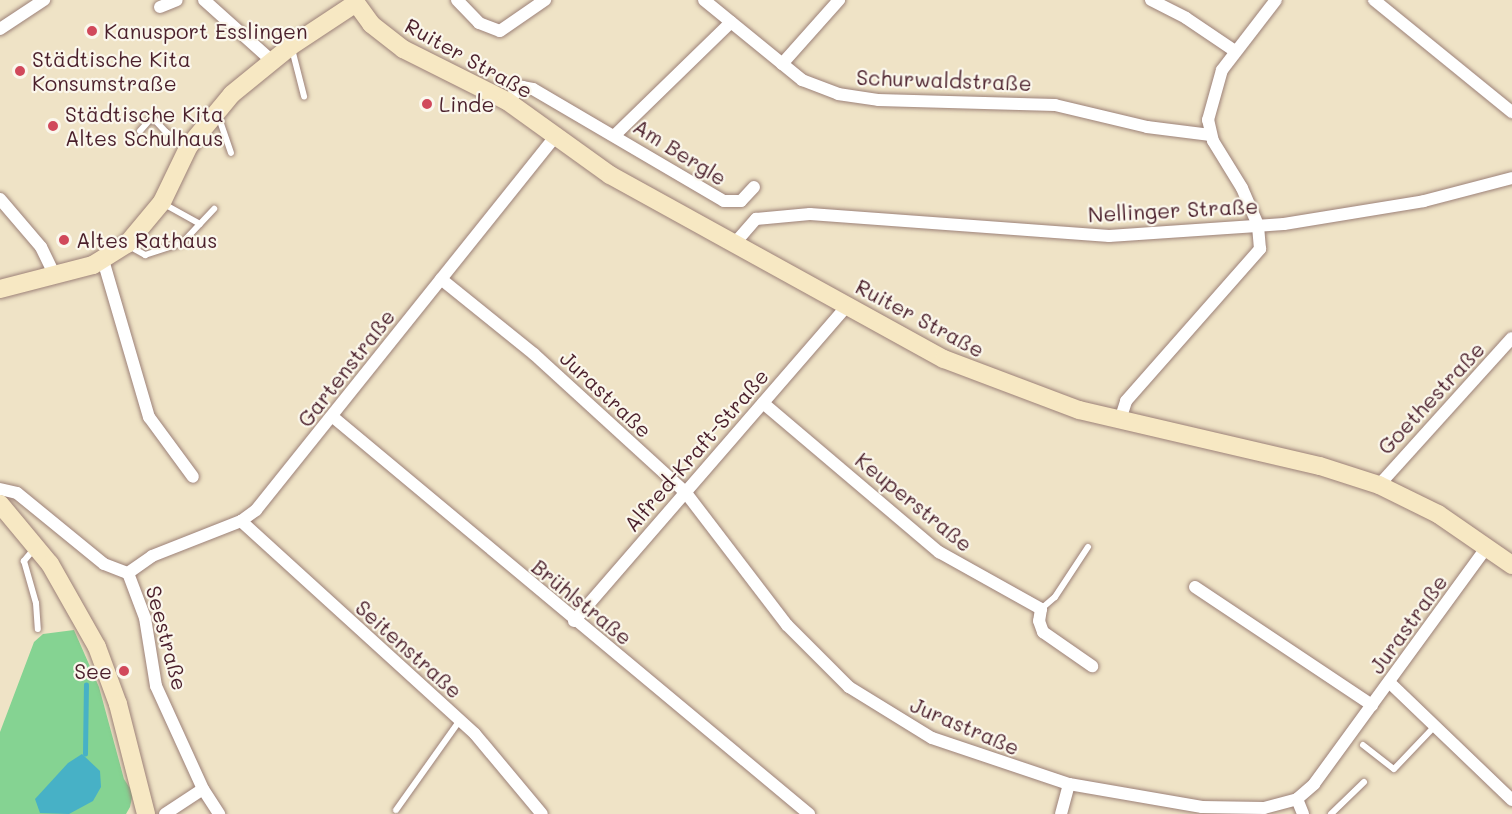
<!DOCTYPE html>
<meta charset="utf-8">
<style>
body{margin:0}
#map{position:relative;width:1512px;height:814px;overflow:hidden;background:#efe3c6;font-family:Mali,sans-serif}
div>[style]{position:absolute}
.green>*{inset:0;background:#85d392}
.water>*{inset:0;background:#47b1c6}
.stream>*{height:4.5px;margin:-2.25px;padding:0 2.25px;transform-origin:2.25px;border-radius:2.25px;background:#47b1c6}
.roads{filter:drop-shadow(0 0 2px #9c8178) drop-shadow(0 0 2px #9c8178)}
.lane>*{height:6px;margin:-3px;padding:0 3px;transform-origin:3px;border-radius:3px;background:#fff}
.street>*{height:12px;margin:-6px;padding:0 6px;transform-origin:6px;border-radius:6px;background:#fff}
.secondary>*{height:18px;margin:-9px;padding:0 9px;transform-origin:9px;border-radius:9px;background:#f7e8c3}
.dots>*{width:16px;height:16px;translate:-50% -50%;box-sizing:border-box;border:3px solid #fbf7ec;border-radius:50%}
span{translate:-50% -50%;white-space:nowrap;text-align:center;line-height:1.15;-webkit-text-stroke:4.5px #fbf7ec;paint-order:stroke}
.poi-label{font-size:21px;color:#4a1f2b}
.left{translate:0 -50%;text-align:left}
.right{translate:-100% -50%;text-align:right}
.street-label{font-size:21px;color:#4a1f2b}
</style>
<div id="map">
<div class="green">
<div style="clip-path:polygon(74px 630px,99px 687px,124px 779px,133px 793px,130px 807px,126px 814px,0 814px,0 732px,34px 642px,43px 634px)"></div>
</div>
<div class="water">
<div style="clip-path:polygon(82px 754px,100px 771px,101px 787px,93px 801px,69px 814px,40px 813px,35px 799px,68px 763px)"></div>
</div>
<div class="stream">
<div style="left:85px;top:754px;width:69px;rotate:-89.2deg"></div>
</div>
<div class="roads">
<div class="lane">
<div style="left:292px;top:49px;width:49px;rotate:75.7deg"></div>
<div style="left:218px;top:115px;width:40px;rotate:71.1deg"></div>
<div style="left:140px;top:131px;width:18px;rotate:-49deg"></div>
<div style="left:152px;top:117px;width:21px;rotate:47deg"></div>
<div style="left:166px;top:132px;width:24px;rotate:33deg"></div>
<div style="left:164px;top:204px;width:41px;rotate:29.1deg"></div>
<div style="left:127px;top:245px;width:21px;rotate:29deg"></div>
<div style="left:145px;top:255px;width:39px;rotate:-18deg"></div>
<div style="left:182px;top:243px;width:47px;rotate:-46.7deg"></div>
<div style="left:34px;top:549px;width:16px;rotate:130deg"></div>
<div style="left:24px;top:561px;width:44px;rotate:74.1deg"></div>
<div style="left:36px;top:603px;width:26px;rotate:86deg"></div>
<div style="left:1041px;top:609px;width:18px;rotate:-41deg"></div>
<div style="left:1055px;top:597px;width:60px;rotate:-56.6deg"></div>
<div style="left:1363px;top:745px;width:39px;rotate:38deg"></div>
<div style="left:1394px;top:769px;width:59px;rotate:-46.4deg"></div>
<div style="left:396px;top:810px;width:110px;rotate:-54.6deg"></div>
<div style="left:1331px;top:814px;width:46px;rotate:-44.1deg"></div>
</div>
<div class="street">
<div style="left:204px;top:0;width:91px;rotate:41.9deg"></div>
<div style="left:457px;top:0;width:32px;rotate:46deg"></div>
<div style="left:479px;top:23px;width:22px;rotate:21deg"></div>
<div style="left:500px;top:31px;width:55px;rotate:-34.6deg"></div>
<div style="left:704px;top:0;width:127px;rotate:39.2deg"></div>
<div style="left:802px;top:80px;width:39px;rotate:21deg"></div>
<div style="left:838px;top:94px;width:40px;rotate:8.5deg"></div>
<div style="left:878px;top:100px;width:177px;rotate:1.6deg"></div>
<div style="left:1055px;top:105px;width:95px;rotate:13.4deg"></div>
<div style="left:1147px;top:127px;width:64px;rotate:7.2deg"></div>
<div style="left:1151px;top:0;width:39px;rotate:27deg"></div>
<div style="left:1186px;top:18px;width:59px;rotate:34deg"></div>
<div style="left:1374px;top:0;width:178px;rotate:39.1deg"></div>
<div style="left:160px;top:7px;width:18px;rotate:-22deg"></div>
<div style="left:0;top:29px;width:53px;rotate:-33.4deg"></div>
<div style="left:782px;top:64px;width:86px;rotate:-48.3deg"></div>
<div style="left:507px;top:101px;width:21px;rotate:-43deg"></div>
<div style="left:522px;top:87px;width:11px;rotate:10deg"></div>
<div style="left:533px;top:89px;width:221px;rotate:30.4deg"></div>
<div style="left:724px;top:201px;width:17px"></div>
<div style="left:741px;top:201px;width:19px;rotate:-47deg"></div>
<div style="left:615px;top:135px;width:162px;rotate:-44.2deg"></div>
<div style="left:0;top:199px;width:63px;rotate:49.5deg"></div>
<div style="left:41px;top:247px;width:32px;rotate:64deg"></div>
<div style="left:735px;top:243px;width:32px;rotate:-49deg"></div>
<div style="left:756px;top:219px;width:54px;rotate:-5.3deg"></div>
<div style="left:810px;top:214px;width:300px;rotate:4.2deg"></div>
<div style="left:1109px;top:236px;width:175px;rotate:-3.9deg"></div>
<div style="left:1284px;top:224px;width:142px;rotate:-9.3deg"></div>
<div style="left:1424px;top:201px;width:91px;rotate:-14.6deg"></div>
<div style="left:103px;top:260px;width:164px;rotate:73.7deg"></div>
<div style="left:149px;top:417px;width:74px;rotate:53.7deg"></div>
<div style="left:441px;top:279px;width:119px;rotate:38.9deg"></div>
<div style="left:534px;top:354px;width:206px;rotate:42.4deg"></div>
<div style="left:686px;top:493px;width:166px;rotate:52.6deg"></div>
<div style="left:787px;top:625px;width:88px;rotate:45deg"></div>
<div style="left:849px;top:687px;width:97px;rotate:31.6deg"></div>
<div style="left:932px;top:738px;width:145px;rotate:18.6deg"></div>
<div style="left:1069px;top:784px;width:135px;rotate:9.8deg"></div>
<div style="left:1202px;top:807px;width:62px;rotate:0.9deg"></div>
<div style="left:1264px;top:808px;width:34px;rotate:-15deg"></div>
<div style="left:1297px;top:799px;width:23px;rotate:-41deg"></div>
<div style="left:1314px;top:784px;width:293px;rotate:-53.9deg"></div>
<div style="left:763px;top:403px;width:231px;rotate:40.3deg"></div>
<div style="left:939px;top:552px;width:117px;rotate:29.2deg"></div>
<div style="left:1041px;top:609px;width:12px;rotate:99deg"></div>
<div style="left:1039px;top:621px;width:12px;rotate:70deg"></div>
<div style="left:1043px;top:632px;width:60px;rotate:34.8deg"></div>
<div style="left:333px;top:417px;width:620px;rotate:39.83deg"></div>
<div style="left:1120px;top:420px;width:20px;rotate:-72deg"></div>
<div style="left:1126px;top:401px;width:203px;rotate:-48.6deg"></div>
<div style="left:1260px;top:249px;width:24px;rotate:-95deg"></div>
<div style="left:1258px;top:225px;width:40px;rotate:-113.4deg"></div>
<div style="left:1242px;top:188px;width:55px;rotate:-121.7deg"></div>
<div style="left:1213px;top:141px;width:22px;rotate:-103deg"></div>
<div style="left:1208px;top:120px;width:52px;rotate:-74.4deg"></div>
<div style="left:1222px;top:70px;width:88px;rotate:-52.4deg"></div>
<div style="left:1379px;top:485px;width:198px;rotate:-47.9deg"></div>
<div style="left:0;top:489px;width:17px;rotate:13deg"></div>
<div style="left:17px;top:493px;width:112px;rotate:39.2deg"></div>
<div style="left:104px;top:564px;width:26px;rotate:21deg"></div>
<div style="left:241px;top:521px;width:316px;rotate:42.3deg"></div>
<div style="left:475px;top:734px;width:104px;rotate:50.1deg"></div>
<div style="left:128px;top:573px;width:29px;rotate:-35deg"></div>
<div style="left:152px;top:556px;width:96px;rotate:-21.5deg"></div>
<div style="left:241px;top:521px;width:19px;rotate:-36deg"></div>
<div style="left:256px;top:510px;width:478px;rotate:-51.3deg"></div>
<div style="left:128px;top:573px;width:48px;rotate:69.3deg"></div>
<div style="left:145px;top:618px;width:69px;rotate:80.8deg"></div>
<div style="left:156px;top:686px;width:113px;rotate:65.5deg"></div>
<div style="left:203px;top:789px;width:30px;rotate:57deg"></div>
<div style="left:1195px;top:587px;width:213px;rotate:33.7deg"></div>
<div style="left:574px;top:621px;width:417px;rotate:-49.1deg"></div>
<div style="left:1390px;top:683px;width:169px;rotate:43.8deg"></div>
<div style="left:1297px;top:799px;width:16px;rotate:68deg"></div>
<div style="left:165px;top:814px;width:45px;rotate:-33.3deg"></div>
<div style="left:1061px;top:814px;width:31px;rotate:-75deg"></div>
</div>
<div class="secondary">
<div style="left:0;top:289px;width:96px;rotate:-14.5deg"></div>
<div style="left:93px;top:265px;width:40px;rotate:-32deg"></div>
<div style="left:127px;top:244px;width:55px;rotate:-50.2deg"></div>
<div style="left:162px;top:202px;width:62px;rotate:-64.3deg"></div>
<div style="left:189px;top:146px;width:67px;rotate:-50.4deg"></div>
<div style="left:232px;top:94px;width:76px;rotate:-39.1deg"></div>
<div style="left:291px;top:46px;width:78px;rotate:-33.5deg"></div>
<div style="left:356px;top:3px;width:26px;rotate:54deg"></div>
<div style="left:371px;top:24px;width:41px;rotate:38deg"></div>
<div style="left:403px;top:49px;width:116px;rotate:26.6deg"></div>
<div style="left:507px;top:101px;width:127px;rotate:35.7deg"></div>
<div style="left:610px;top:175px;width:381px;rotate:28.9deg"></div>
<div style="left:944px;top:359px;width:144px;rotate:20.7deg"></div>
<div style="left:1079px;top:410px;width:247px;rotate:13.1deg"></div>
<div style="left:1320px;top:466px;width:62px;rotate:17.9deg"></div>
<div style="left:1379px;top:485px;width:66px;rotate:26.2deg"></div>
<div style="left:1438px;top:514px;width:90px;rotate:34.6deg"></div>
<div style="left:0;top:504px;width:78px;rotate:50.2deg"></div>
<div style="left:50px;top:564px;width:95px;rotate:60.5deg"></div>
<div style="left:97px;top:647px;width:61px;rotate:69.8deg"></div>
<div style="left:118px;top:704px;width:114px;rotate:75.7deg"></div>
</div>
</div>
<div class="dots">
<div style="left:92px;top:31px;background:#d1495b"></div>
<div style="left:20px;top:71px;background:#d1495b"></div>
<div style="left:427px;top:104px;background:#d1495b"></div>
<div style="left:53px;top:126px;background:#d1495b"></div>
<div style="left:64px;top:240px;background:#d1495b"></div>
<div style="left:124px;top:671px;background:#d1495b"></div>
</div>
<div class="poi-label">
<span class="left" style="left:104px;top:31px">Kanusport Esslingen</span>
<span class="left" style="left:32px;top:71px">Städtische Kita<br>Konsumstraße</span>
<span class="left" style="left:439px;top:104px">Linde</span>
<span class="left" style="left:65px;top:126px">Städtische Kita<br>Altes Schulhaus</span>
<span class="left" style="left:76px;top:240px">Altes Rathaus</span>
<span class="right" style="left:112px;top:671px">See</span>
</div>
<div class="street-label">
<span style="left:469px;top:58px;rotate:29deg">Ruiter Straße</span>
<span style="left:944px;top:80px;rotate:2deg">Schurwaldstraße</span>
<span style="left:680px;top:152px;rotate:32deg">Am Bergle</span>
<span style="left:1173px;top:210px;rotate:-3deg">Nellinger Straße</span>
<span style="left:920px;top:318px;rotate:28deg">Ruiter Straße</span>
<span style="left:346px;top:368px;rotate:-52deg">Gartenstraße</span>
<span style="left:606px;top:394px;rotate:43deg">Jurastraße</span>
<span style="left:1431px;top:398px;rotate:-47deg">Goethestraße</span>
<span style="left:696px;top:450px;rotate:-49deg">Alfred-Kraft-Straße</span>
<span style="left:914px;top:502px;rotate:39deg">Keuperstraße</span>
<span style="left:582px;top:602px;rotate:39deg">Brühlstraße</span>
<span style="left:1408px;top:624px;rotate:-54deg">Jurastraße</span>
<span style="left:167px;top:638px;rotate:75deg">Seestraße</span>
<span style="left:409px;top:649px;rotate:42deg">Seitenstraße</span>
<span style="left:965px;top:726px;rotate:23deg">Jurastraße</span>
</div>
</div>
